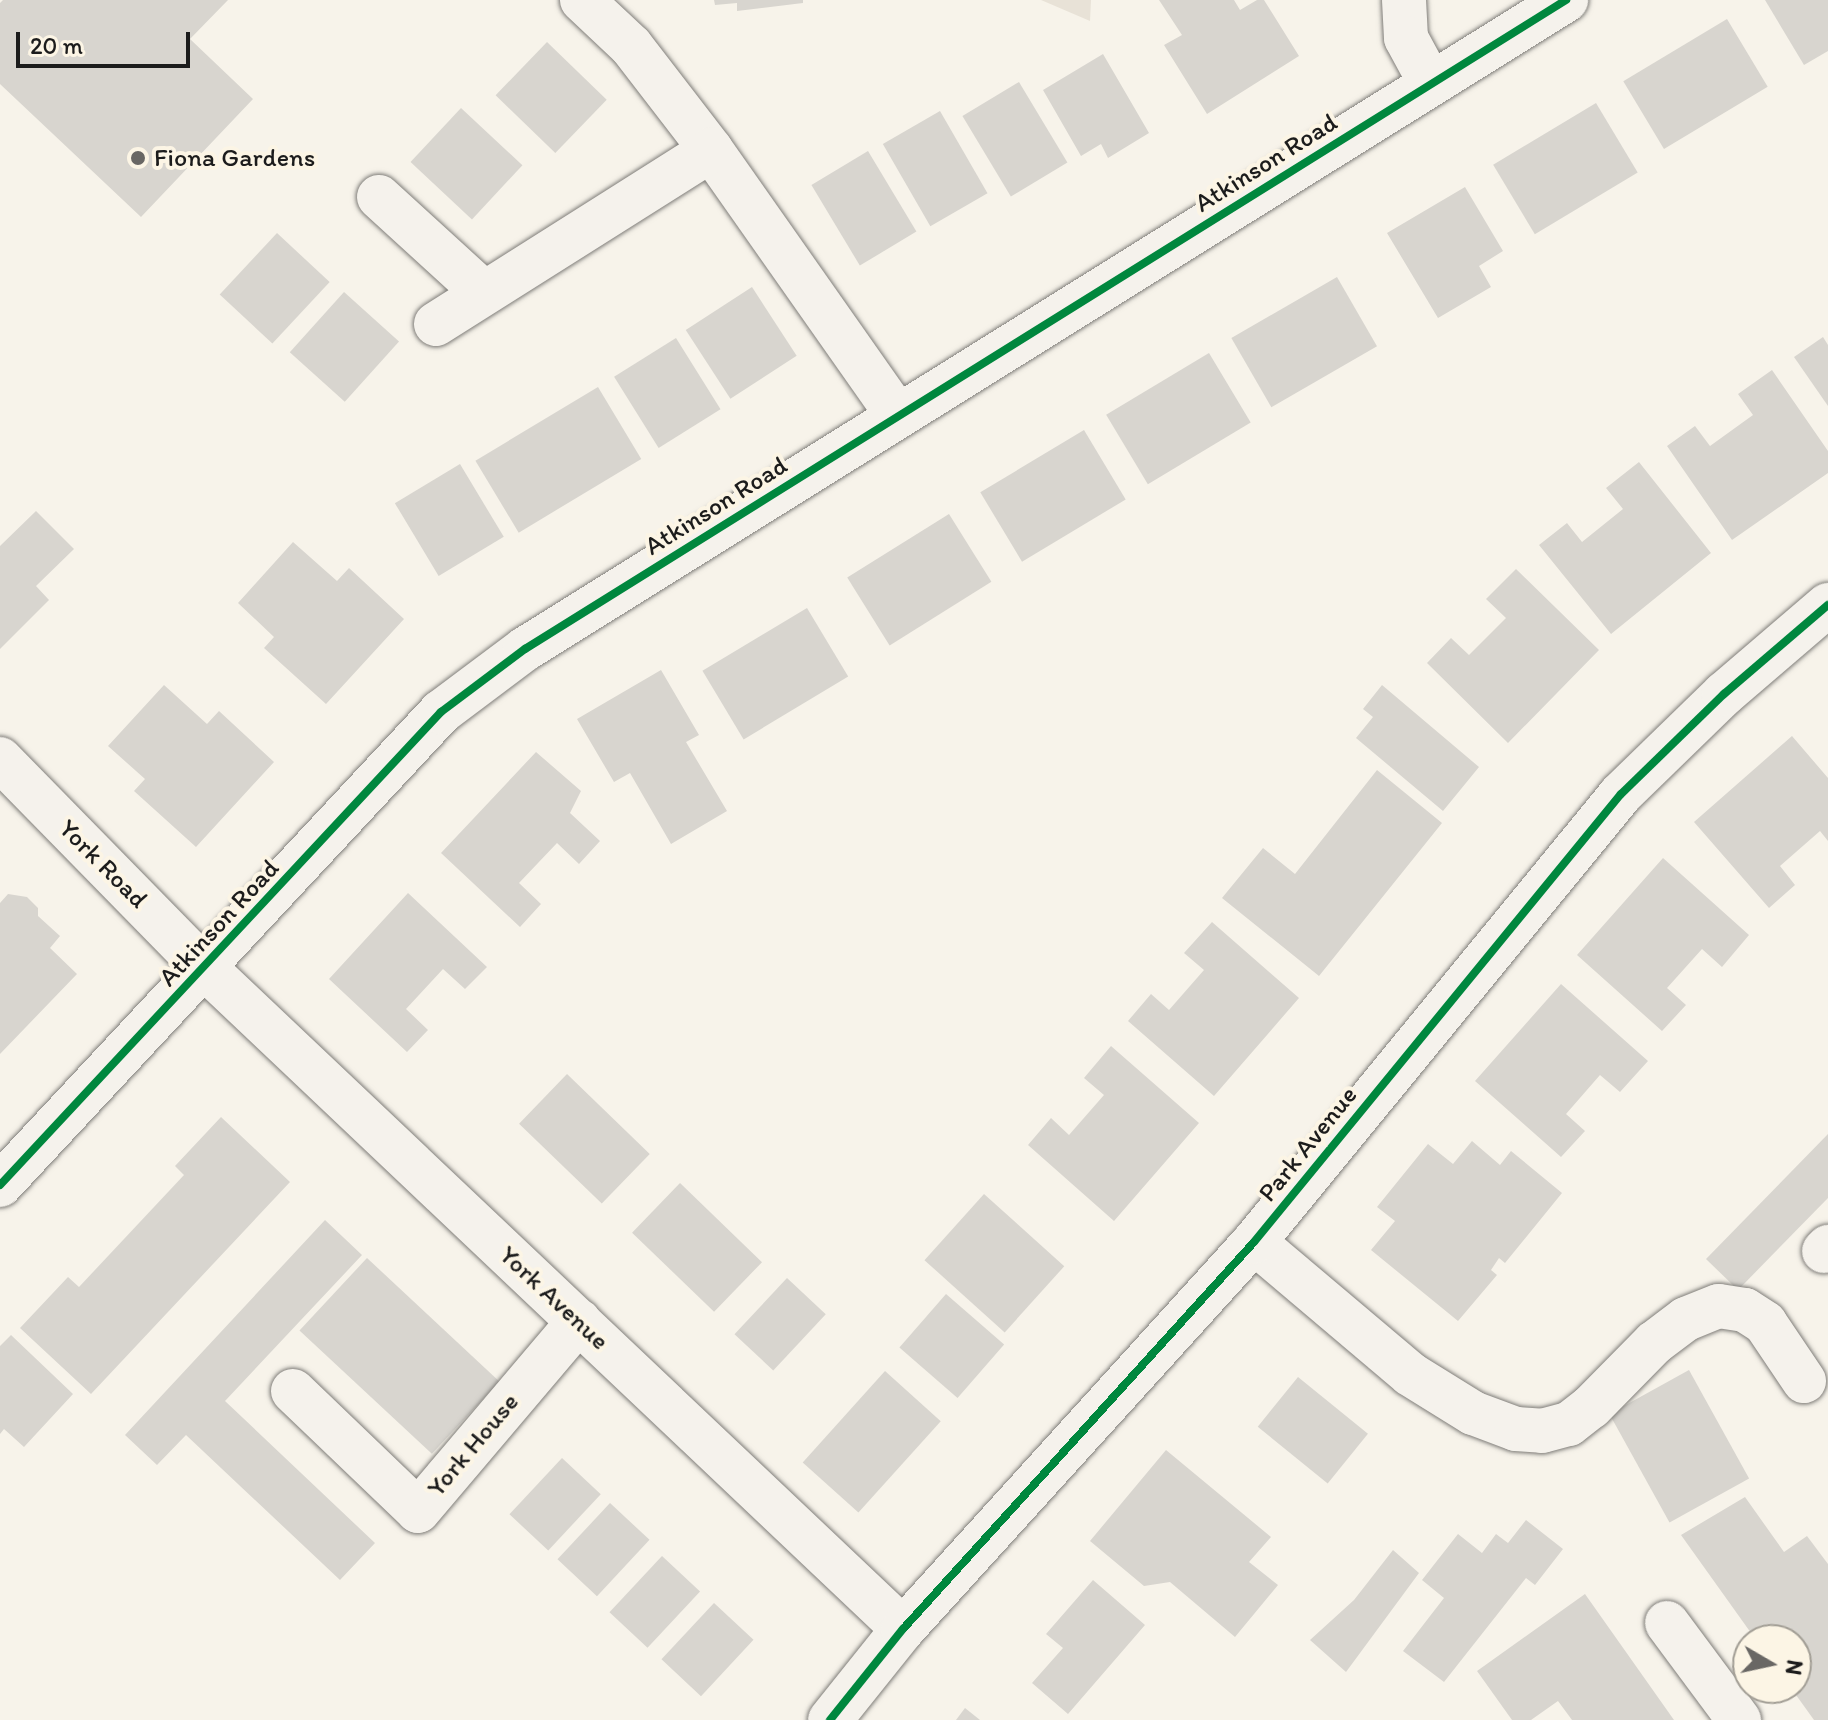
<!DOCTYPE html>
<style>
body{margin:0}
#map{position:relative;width:1828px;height:1720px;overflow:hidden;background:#f7f3ea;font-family:Itim,sans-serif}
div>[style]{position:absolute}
.green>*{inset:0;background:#e8e2d7}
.building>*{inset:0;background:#d8d5cf;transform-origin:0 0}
.roads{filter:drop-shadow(0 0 2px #7f7d79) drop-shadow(0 0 2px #7f7d79)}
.minor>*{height:44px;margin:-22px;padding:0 22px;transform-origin:22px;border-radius:22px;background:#f5f2ec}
.cycleway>*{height:8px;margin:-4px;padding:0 4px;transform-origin:4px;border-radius:4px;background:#00873e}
.dots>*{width:22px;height:22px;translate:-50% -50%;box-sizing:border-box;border:4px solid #fcf5e5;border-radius:50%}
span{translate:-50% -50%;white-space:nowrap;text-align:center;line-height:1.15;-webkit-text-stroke:8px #fcf5e5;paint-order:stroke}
.poi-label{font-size:26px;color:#1c1c1c}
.left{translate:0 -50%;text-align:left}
.street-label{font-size:26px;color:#1c1c1c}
.north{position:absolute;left:1732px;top:1624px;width:80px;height:80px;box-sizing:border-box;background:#fcf5e5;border:2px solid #a29e95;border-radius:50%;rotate:99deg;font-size:22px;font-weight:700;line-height:32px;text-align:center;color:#1c1c1c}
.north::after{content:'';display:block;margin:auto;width:28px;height:36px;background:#696764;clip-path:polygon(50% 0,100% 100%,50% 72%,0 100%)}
.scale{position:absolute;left:16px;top:32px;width:174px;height:36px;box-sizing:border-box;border:4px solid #1c1c1c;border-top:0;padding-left:10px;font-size:24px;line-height:28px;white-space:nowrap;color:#1c1c1c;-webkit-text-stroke:6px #fcf5e5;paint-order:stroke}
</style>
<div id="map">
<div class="green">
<div style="clip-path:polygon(1041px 0,1091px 0,1090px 21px)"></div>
</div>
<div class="building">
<div style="clip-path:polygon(3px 0,228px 0,190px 39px,253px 99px,141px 217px,0 84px,0 3px)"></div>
<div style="clip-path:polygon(714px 0,803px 0,803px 3px,737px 11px,737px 3px,715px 5px)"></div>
<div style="clip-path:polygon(1159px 0,1234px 0,1240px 10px,1257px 0,1264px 0,1299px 56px,1207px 114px,1164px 45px,1182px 35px)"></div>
<div style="clip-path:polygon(1765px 0,1828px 0,1828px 51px,1804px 65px)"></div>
<div style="left:1727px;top:19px;width:79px;height:121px;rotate:59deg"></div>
<div style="left:547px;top:42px;width:83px;height:74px;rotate:44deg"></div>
<div style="clip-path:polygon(1103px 54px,1149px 133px,1108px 158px,1101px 144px,1081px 156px,1043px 90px)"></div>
<div style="left:1019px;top:82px;width:94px;height:66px;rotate:59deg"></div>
<div style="left:1596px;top:103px;width:81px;height:120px;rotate:59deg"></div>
<div style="left:461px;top:108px;width:84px;height:74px;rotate:43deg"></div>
<div style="left:940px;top:111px;width:95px;height:66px;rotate:60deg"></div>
<div style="left:868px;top:151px;width:94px;height:66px;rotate:59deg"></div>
<div style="clip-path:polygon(1465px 187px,1503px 251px,1479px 266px,1491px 287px,1438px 318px,1387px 233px)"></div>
<div style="left:277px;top:233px;width:72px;height:84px;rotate:43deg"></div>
<div style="left:1337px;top:277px;width:80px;height:122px;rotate:60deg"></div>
<div style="left:752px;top:287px;width:82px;height:79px;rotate:57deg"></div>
<div style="left:344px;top:292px;width:74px;height:81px;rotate:42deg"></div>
<div style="clip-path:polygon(1823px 337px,1828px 345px,1828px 406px,1794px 357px)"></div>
<div style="left:676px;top:338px;width:84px;height:73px;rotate:58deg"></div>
<div style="left:1209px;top:353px;width:81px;height:120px;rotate:59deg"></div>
<div style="clip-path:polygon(1772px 370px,1828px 451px,1828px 473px,1732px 540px,1667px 446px,1695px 426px,1710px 446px,1753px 415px,1738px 394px)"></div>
<div style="left:598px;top:387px;width:84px;height:143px;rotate:59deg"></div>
<div style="left:1084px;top:430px;width:81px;height:121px;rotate:59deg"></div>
<div style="clip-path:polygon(1639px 462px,1711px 553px,1611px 634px,1539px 545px,1567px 523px,1582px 542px,1623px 509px,1606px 488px)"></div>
<div style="left:460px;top:464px;width:85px;height:76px;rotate:59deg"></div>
<div style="clip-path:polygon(36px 511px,74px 549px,36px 586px,49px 600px,0 649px,0 546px)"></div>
<div style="left:949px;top:514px;width:80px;height:120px;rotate:58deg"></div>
<div style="clip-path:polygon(293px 542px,337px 581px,349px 568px,404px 619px,326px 704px,264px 648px,274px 637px,238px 603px)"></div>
<div style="clip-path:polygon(1516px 569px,1599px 650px,1508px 743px,1427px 663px,1451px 638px,1469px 655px,1506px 618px,1486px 599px)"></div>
<div style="left:807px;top:608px;width:80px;height:122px;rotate:59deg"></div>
<div style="clip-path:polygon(661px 670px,699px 735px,686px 742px,727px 811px,671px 844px,630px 773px,614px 782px,577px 719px)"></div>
<div style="clip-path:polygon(164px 685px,207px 724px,219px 711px,274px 762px,196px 847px,134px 791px,145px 779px,108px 746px)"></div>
<div style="clip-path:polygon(1382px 685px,1479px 767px,1443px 811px,1356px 738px,1373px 717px,1363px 709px)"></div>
<div style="clip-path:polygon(1792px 736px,1828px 778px,1828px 841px,1820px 831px,1780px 866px,1795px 885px,1769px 908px,1694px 822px)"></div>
<div style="clip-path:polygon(536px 752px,581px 791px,570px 813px,600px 841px,579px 864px,557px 843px,519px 883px,541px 904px,520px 927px,441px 853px)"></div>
<div style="clip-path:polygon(1377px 770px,1442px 823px,1319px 976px,1222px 898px,1263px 848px,1295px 874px)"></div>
<div style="clip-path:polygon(1663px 858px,1749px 935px,1722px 967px,1702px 949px,1667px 988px,1686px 1005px,1662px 1031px,1577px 955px)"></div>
<div style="clip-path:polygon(408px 893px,487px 967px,465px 989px,443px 969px,406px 1009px,428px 1030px,407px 1052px,329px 979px)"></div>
<div style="clip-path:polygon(8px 894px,27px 897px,38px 908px,38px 916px,60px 936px,50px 948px,77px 974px,0 1054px,0 903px)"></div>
<div style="clip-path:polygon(1212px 922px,1299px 998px,1214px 1096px,1128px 1021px,1151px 994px,1169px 1010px,1204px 970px,1184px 953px)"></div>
<div style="clip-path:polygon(1561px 984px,1648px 1061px,1620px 1092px,1600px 1075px,1566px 1114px,1585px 1131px,1561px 1157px,1475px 1081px)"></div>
<div style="clip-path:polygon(1111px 1046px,1199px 1123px,1114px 1221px,1028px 1145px,1051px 1118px,1069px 1135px,1104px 1095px,1084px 1078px)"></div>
<div style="left:567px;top:1074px;width:115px;height:69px;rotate:44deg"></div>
<div style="clip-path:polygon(221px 1117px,290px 1182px,91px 1394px,20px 1328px,68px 1277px,79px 1287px,184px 1175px,175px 1166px)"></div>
<div style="clip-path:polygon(1828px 1134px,1828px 1198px,1738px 1290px,1706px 1259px)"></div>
<div style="clip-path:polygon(1472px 1141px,1500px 1165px,1511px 1151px,1562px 1193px,1505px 1263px,1499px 1258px,1491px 1270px,1497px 1275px,1458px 1321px,1371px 1250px,1395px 1221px,1377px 1207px,1428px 1144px,1453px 1164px)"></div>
<div style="left:680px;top:1183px;width:114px;height:69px;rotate:44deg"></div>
<div style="left:984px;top:1194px;width:108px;height:89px;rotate:42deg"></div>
<div style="clip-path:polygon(325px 1220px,362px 1255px,225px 1401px,375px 1543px,340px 1580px,186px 1435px,157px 1465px,125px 1435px)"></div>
<div style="left:367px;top:1258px;width:181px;height:99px;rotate:43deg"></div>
<div style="left:787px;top:1278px;width:53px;height:77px;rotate:43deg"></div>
<div style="left:946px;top:1294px;width:77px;height:71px;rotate:41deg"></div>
<div style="clip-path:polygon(11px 1335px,73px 1394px,24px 1447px,4px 1429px,0 1434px,0 1346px)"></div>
<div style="left:1689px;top:1370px;width:124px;height:91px;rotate:61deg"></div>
<div style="left:885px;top:1371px;width:75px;height:123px;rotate:42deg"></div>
<div style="left:1298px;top:1377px;width:90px;height:64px;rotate:39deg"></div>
<div style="clip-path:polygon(1166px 1450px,1271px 1537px,1249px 1562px,1278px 1585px,1235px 1637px,1170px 1582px,1144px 1586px,1090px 1541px)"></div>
<div style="left:562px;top:1458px;width:53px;height:77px;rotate:43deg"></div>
<div style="clip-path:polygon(1745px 1497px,1784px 1552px,1807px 1536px,1828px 1564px,1828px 1720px,1814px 1720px,1791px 1688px,1796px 1688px,1796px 1640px,1756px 1640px,1681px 1535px)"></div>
<div style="left:610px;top:1503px;width:54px;height:77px;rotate:43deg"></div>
<div style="clip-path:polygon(1526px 1520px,1563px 1549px,1535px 1585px,1526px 1578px,1444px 1682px,1403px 1651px,1444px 1598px,1422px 1580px,1458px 1534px,1482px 1553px,1496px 1534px,1508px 1543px)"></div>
<div style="clip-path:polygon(1393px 1550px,1419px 1573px,1346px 1672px,1310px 1640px,1354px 1600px)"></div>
<div style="left:662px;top:1556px;width:52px;height:77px;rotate:43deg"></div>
<div style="clip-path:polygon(1093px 1580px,1145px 1625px,1068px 1714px,1032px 1683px,1063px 1648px,1046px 1634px)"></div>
<div style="clip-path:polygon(1585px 1594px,1674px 1720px,1572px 1720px,1558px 1701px,1531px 1720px,1512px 1720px,1477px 1671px)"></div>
<div style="left:714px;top:1603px;width:54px;height:77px;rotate:43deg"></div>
<div style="clip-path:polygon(965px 1708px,980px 1720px,956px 1720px)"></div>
</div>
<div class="roads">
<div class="minor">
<div style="left:582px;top:0;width:67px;rotate:43.2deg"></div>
<div style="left:631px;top:46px;width:131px;rotate:52.4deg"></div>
<div style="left:711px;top:150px;width:325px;rotate:54.9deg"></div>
<div style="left:1404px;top:0;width:38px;rotate:87deg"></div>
<div style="left:1406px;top:38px;width:52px;rotate:61.5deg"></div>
<div style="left:379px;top:197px;width:142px;rotate:42.4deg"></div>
<div style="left:436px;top:324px;width:325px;rotate:-32.3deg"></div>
<div style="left:0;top:759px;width:293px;rotate:45.6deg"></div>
<div style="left:205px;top:968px;width:961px;rotate:43.44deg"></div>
<div style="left:0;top:1185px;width:647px;rotate:-47.01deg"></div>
<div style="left:441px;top:712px;width:105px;rotate:-36.9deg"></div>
<div style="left:525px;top:649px;width:1227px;rotate:-31.94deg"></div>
<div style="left:1254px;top:1242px;width:204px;rotate:40.2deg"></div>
<div style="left:1410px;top:1374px;width:74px;rotate:31.8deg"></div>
<div style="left:1473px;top:1413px;width:46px;rotate:20.4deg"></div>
<div style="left:1516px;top:1429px;width:26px;rotate:4deg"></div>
<div style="left:1542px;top:1431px;width:28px;rotate:-15deg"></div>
<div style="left:1569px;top:1424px;width:28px;rotate:-38deg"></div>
<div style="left:1591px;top:1407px;width:90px;rotate:-45.5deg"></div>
<div style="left:1654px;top:1343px;width:40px;rotate:-37deg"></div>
<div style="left:1686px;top:1319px;width:35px;rotate:-22deg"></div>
<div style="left:1719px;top:1306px;width:26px;rotate:9deg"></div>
<div style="left:1745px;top:1310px;width:24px;rotate:33deg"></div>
<div style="left:1765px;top:1323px;width:70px;rotate:56.1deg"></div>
<div style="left:1824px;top:1251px;width:6px;rotate:-45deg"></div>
<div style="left:293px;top:1391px;width:173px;rotate:43.8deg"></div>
<div style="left:418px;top:1511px;width:249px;rotate:-49.7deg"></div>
<div style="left:1667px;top:1623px;width:121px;rotate:53.4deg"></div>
<div style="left:830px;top:1720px;width:117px;rotate:-51.3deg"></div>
<div style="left:903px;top:1629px;width:522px;rotate:-47.79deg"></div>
<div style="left:1254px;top:1242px;width:579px;rotate:-50.68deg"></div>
<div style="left:1621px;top:794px;width:144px;rotate:-44.2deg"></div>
<div style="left:1724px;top:694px;width:137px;rotate:-40.6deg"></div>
</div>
</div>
<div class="cycleway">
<div style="left:0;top:1185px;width:647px;rotate:-47.01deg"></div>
<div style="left:441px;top:712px;width:105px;rotate:-36.9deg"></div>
<div style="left:525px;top:649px;width:1227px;rotate:-31.94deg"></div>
<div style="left:830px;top:1720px;width:117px;rotate:-51.3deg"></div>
<div style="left:903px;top:1629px;width:522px;rotate:-47.79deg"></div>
<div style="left:1254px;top:1242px;width:579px;rotate:-50.68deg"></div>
<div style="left:1621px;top:794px;width:144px;rotate:-44.2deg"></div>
<div style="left:1724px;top:694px;width:137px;rotate:-40.6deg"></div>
</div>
<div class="dots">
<div style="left:138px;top:158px;background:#696764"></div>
</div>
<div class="poi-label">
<span class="left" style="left:154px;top:158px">Fiona Gardens</span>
</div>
<div class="street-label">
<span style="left:1266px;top:163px;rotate:-32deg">Atkinson Road</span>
<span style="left:716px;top:506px;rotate:-32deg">Atkinson Road</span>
<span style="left:103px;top:864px;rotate:45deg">York Road</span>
<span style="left:219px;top:923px;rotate:-47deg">Atkinson Road</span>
<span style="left:1308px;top:1144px;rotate:-51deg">Park Avenue</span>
<span style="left:554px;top:1298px;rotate:43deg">York Avenue</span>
<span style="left:473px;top:1445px;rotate:-50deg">York House</span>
</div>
<div class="north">N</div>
<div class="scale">20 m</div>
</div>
